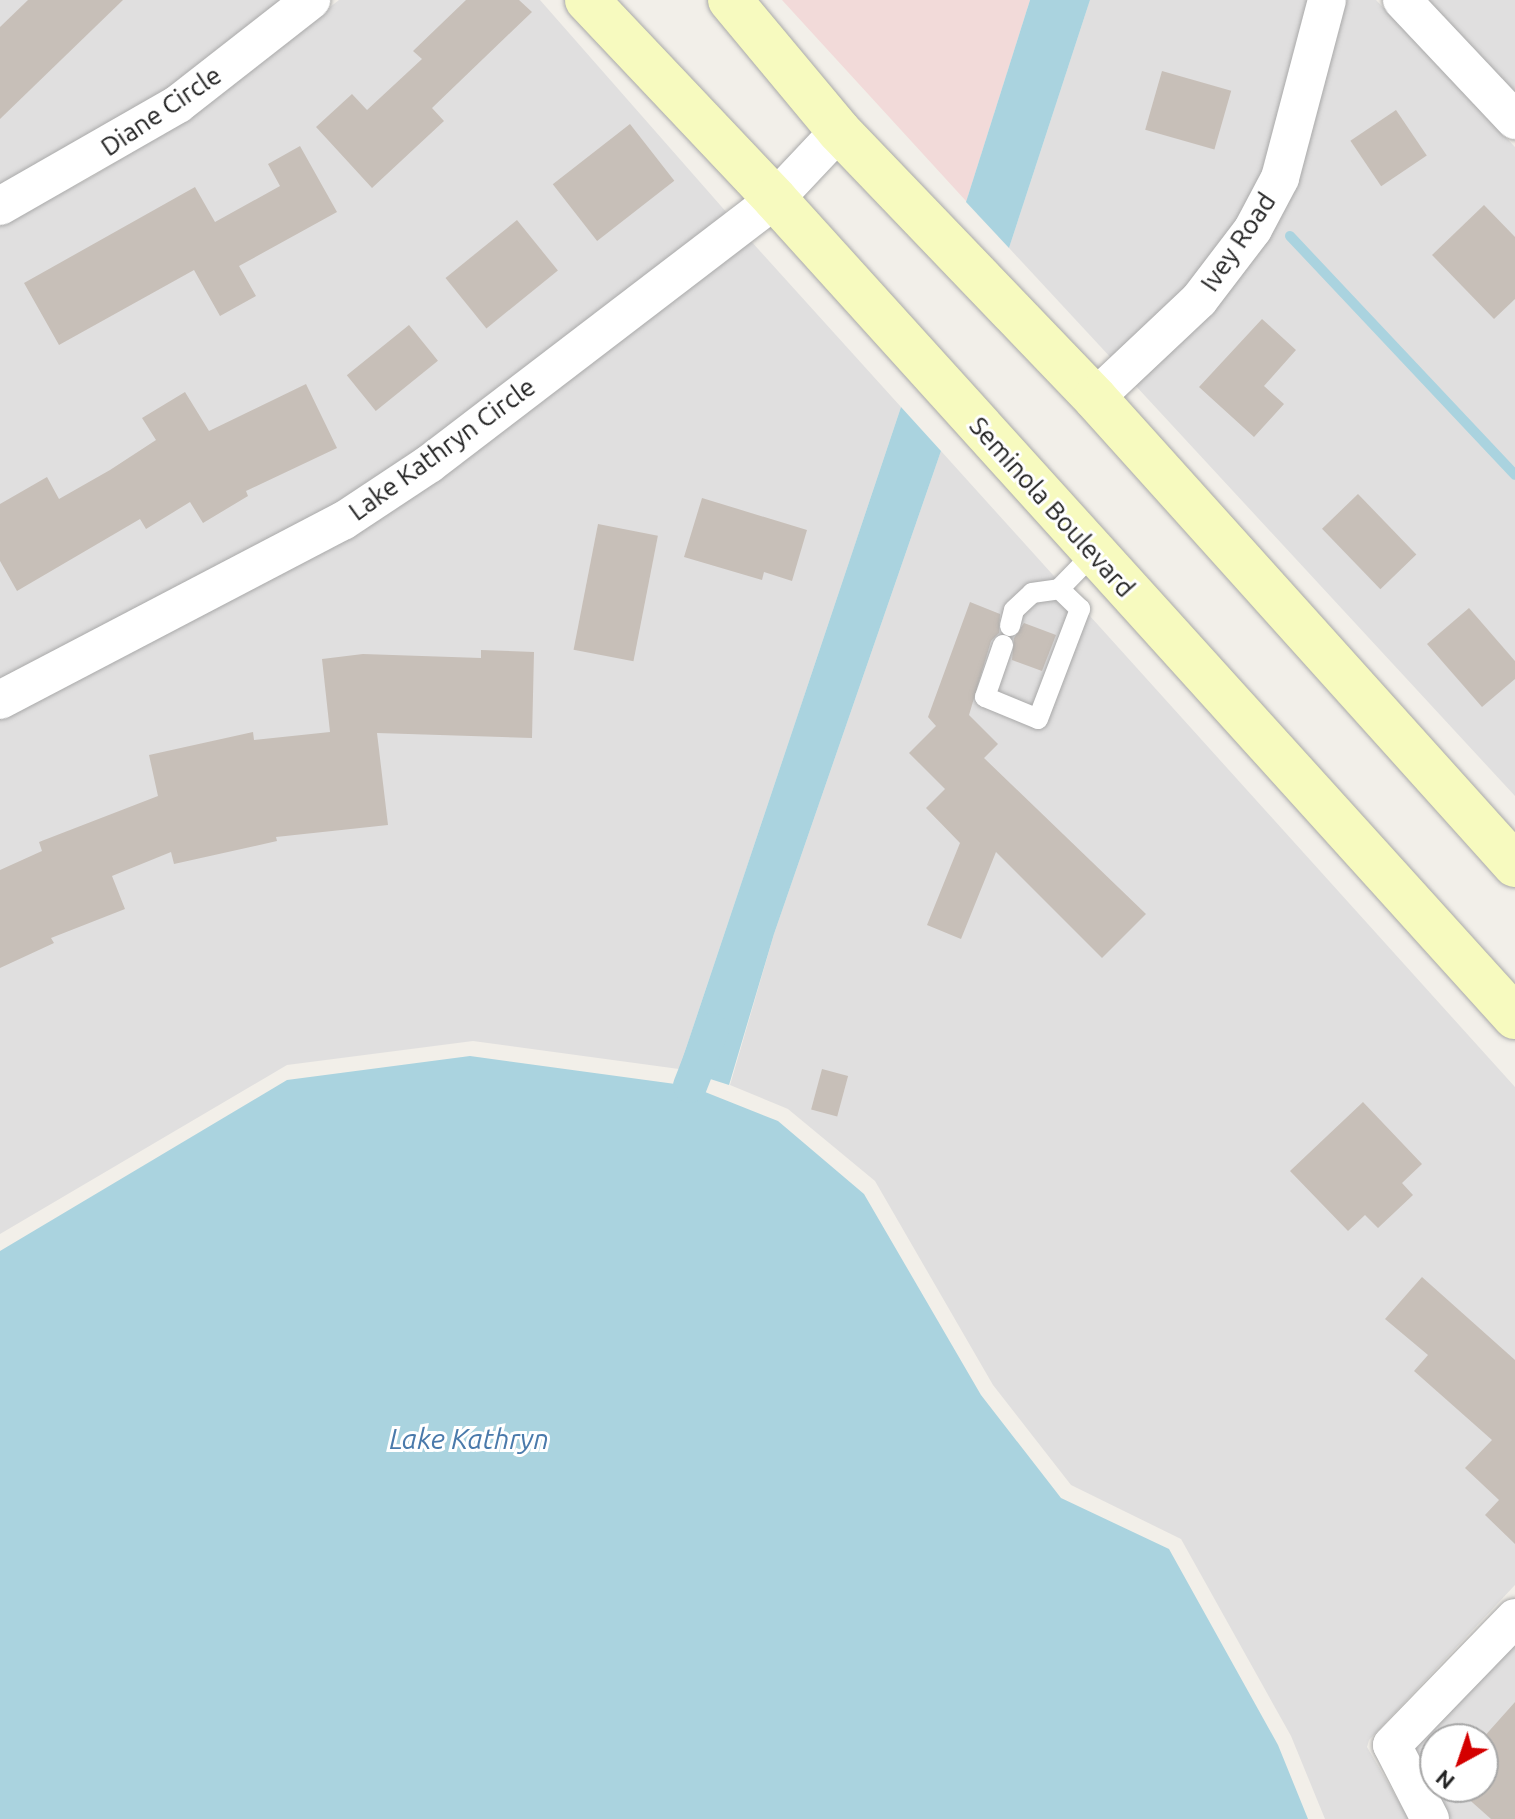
<!DOCTYPE html>
<style>
body{margin:0}
#map{position:relative;width:1515px;height:1819px;overflow:hidden;background:#f2efe9;font-family:Ubuntu,sans-serif}
div>[style]{position:absolute}
.residential>*{inset:0;background:#e0dfdf}
.commercial>*{inset:0;background:#f2dad9}
.water>*{inset:0;background:#aad3df}
.stream>*{height:10px;margin:-5px;padding:0 5px;transform-origin:5px;border-radius:5px;background:#aad3df}
.canal>*{height:34px;margin:-17px;padding:0 17px;transform-origin:17px;border-radius:17px;background:#aad3df}
.building>*{inset:0;background:#c7bfb8;transform-origin:0 0}
.roads{filter:drop-shadow(0 0 2px #a9a9a9) drop-shadow(0 0 2px #a9a9a9)}
.service>*{height:20px;margin:-10px;padding:0 10px;transform-origin:10px;border-radius:10px;background:#fff}
.minor>*{height:38px;margin:-19px;padding:0 19px;transform-origin:19px;border-radius:19px;background:#fff}
.secondary>*{height:44px;margin:-22px;padding:0 22px;transform-origin:22px;border-radius:22px;background:#f7fabf}
span{translate:-50% -50%;white-space:nowrap;text-align:center;line-height:1.15;-webkit-text-stroke:6px #fff;paint-order:stroke}
.street-label{font-size:26px;color:#222}
.water-label{font-size:28px;color:#4a7aab;font-style:italic}
.north{position:absolute;left:1419px;top:1723px;width:80px;height:80px;box-sizing:border-box;background:#fff;border:2px solid #a7a7a7;border-radius:50%;rotate:220deg;font-size:22px;font-weight:700;line-height:32px;text-align:center;color:#222}
.north::after{content:'';display:block;margin:auto;width:28px;height:36px;background:#d40000;clip-path:polygon(50% 0,100% 100%,50% 72%,0 100%)}
</style>
<div id="map">
<div class="residential">
<div style="clip-path:polygon(0 0,285px 0,169px 90px,0 187px)"></div>
<div style="clip-path:polygon(339px 0,540px 0,728px 214px,420px 449px,336px 505px,0 680px,0 225px,90px 178px,188px 118px)"></div>
<div style="clip-path:polygon(1090px 0,1309px 0,1264px 173px,1238px 221px,1187px 288px,1112px 359px,1009px 248px)"></div>
<div style="clip-path:polygon(1344px 0,1376px 0,1515px 147px,1515px 796px,1134px 384px,1211px 311px,1269px 236px)"></div>
<div style="clip-path:polygon(1428px 0,1515px 0,1515px 93px)"></div>
<div style="clip-path:polygon(750px 240px,901px 407px,679px 1069px,473px 1041px,287px 1065px,0 1234px,0 718px)"></div>
<div style="clip-path:polygon(941px 451px,1515px 1087px,1515px 1585px,1369px 1740px,1367px 1747px,1409px 1819px,1325px 1819px,1291px 1736px,1181px 1539px,1071px 1485px,993px 1385px,875px 1181px,788px 1109px,730px 1085px,774px 934px)"></div>
<div style="clip-path:polygon(evenodd,1515px 1642px,1515px 1819px,1451px 1819px,1413px 1747px,1515px 1642px,1435px 1739px,1483px 1739px,1483px 1787px,1435px 1787px,1435px 1739px)"></div>
</div>
<div class="commercial">
<div style="clip-path:polygon(782px 0,1030px 0,966px 202px,966px 201px)"></div>
</div>
<div class="water">
<div style="clip-path:polygon(1030px 0,1090px 0,1009px 248px,966px 202px)"></div>
<div style="clip-path:polygon(901px 407px,941px 451px,774px 934px,729px 1085px,679px 1069px)"></div>
<div style="clip-path:polygon(470px 1056px,690px 1086px,778px 1121px,864px 1194px,981px 1395px,1061px 1498px,1169px 1549px,1278px 1745px,1308px 1819px,0 1819px,0 1251px,287px 1080px)"></div>
</div>
<div class="stream">
<div style="left:1290px;top:236px;width:328px;rotate:46.7deg"></div>
</div>
<div class="canal">
<div style="left:690px;top:1086px;width:60px;rotate:-68.6deg"></div>
</div>
<div class="building">
<div style="clip-path:polygon(28px 0,123px 0,0 119px,0 27px)"></div>
<div style="clip-path:polygon(466px 0,519px 0,532px 12px,432px 108px,444px 121px,372px 188px,316px 127px,352px 94px,367px 110px,422px 59px,413px 51px)"></div>
<div style="left:1162px;top:71px;width:72px;height:61px;rotate:16deg"></div>
<div style="left:1396px;top:110px;width:55px;height:55px;rotate:56deg"></div>
<div style="left:630px;top:124px;width:72px;height:98px;rotate:52deg"></div>
<div style="clip-path:polygon(300px 146px,337px 212px,239px 266px,256px 296px,220px 316px,194px 270px,59px 345px,24px 283px,195px 187px,215px 222px,280px 186px,268px 164px)"></div>
<div style="clip-path:polygon(1484px 205px,1515px 237px,1515px 299px,1494px 319px,1432px 255px)"></div>
<div style="left:517px;top:220px;width:65px;height:92px;rotate:51deg"></div>
<div style="clip-path:polygon(1262px 319px,1296px 350px,1264px 386px,1284px 404px,1254px 437px,1199px 387px)"></div>
<div style="left:409px;top:325px;width:46px;height:80px;rotate:51deg"></div>
<div style="clip-path:polygon(306px 384px,337px 448px,246px 491px,248px 496px,203px 523px,190px 502px,146px 529px,140px 519px,17px 591px,0 561px,0 504px,47px 477px,59px 499px,110px 470px,156px 440px,142px 418px,185px 392px,209px 431px)"></div>
<div style="left:1358px;top:494px;width:84px;height:50px;rotate:46deg"></div>
<div style="clip-path:polygon(702px 498px,807px 530px,792px 581px,764px 572px,762px 580px,684px 557px)"></div>
<div style="left:598px;top:524px;width:61px;height:128px;rotate:11deg"></div>
<div style="clip-path:polygon(970px 602px,1000px 614px,999px 633px,991px 641px,969px 715px,998px 744px,984px 758px,1146px 914px,1102px 958px,996px 852px,961px 939px,927px 925px,960px 843px,926px 808px,945px 789px,909px 753px,936px 726px,928px 717px)"></div>
<div style="clip-path:polygon(1469px 608px,1515px 661px,1515px 679px,1482px 707px,1427px 644px)"></div>
<div style="clip-path:polygon(1024px 623px,1056px 635px,1042px 671px,1012px 660px,1014px 638px)"></div>
<div style="clip-path:polygon(481px 650px,534px 652px,532px 738px,377px 733px,388px 825px,276px 837px,277px 841px,174px 864px,171px 852px,112px 876px,125px 909px,51px 938px,54px 943px,0 968px,0 870px,42px 851px,39px 842px,158px 796px,149px 755px,253px 732px,254px 740px,330px 732px,322px 659px,363px 654px,481px 658px)"></div>
<div style="left:822px;top:1069px;width:27px;height:42px;rotate:15deg"></div>
<div style="clip-path:polygon(1363px 1102px,1422px 1164px,1402px 1183px,1413px 1195px,1378px 1228px,1365px 1215px,1348px 1231px,1290px 1171px)"></div>
<div style="clip-path:polygon(1422px 1277px,1515px 1360px,1515px 1544px,1485px 1515px,1499px 1500px,1465px 1468px,1492px 1440px,1414px 1371px,1428px 1355px,1385px 1319px)"></div>
<div style="clip-path:polygon(1515px 1702px,1515px 1819px,1491px 1819px,1455px 1787px,1483px 1787px,1482px 1739px)"></div>
</div>
<div class="roads">
<div class="service">
<div style="left:1010px;top:626px;width:16px;rotate:-76deg"></div>
<div style="left:1014px;top:610px;width:25px;rotate:-43deg"></div>
<div style="left:1032px;top:593px;width:27px;rotate:-8deg"></div>
<div style="left:1003px;top:645px;width:55px;rotate:109.1deg"></div>
<div style="left:985px;top:697px;width:57px;rotate:22.5deg"></div>
<div style="left:1038px;top:719px;width:118px;rotate:-69.1deg"></div>
<div style="left:1080px;top:609px;width:29px;rotate:-136deg"></div>
<div style="left:1059px;top:589px;width:49px;rotate:-45.8deg"></div>
</div>
<div class="minor">
<div style="left:1402px;top:0;width:165px;rotate:46.7deg"></div>
<div style="left:0;top:206px;width:205px;rotate:-29.8deg"></div>
<div style="left:178px;top:104px;width:169px;rotate:-38deg"></div>
<div style="left:1095px;top:398px;width:143px;rotate:-43.3deg"></div>
<div style="left:1199px;top:300px;width:89px;rotate:-52.7deg"></div>
<div style="left:1253px;top:229px;width:58px;rotate:-62.1deg"></div>
<div style="left:1280px;top:178px;width:184px;rotate:-75.2deg"></div>
<div style="left:0;top:700px;width:387px;rotate:-27.6deg"></div>
<div style="left:343px;top:521px;width:103px;rotate:-33.5deg"></div>
<div style="left:429px;top:464px;width:436px;rotate:-37.4deg"></div>
<div style="left:775px;top:199px;width:93px;rotate:-46.7deg"></div>
<div style="left:1430px;top:1819px;width:83px;rotate:-117.2deg"></div>
<div style="left:1392px;top:1745px;width:177px;rotate:-45.9deg"></div>
</div>
<div class="secondary">
<div style="left:587px;top:0;width:274px;rotate:46.6deg"></div>
<div style="left:775px;top:199px;width:1103px;rotate:47.87deg"></div>
<div style="left:730px;top:0;width:170px;rotate:50.2deg"></div>
<div style="left:839px;top:131px;width:370px;rotate:46.2deg"></div>
<div style="left:1095px;top:398px;width:628px;rotate:48.03deg"></div>
</div>
</div>
<div class="street-label">
<span style="left:161px;top:111px;rotate:-34deg">Diane Circle</span>
<span style="left:1238px;top:242px;rotate:-56deg">Ivey Road</span>
<span style="left:442px;top:449px;rotate:-36deg">Lake Kathryn Circle</span>
<span style="left:1052px;top:507px;rotate:48deg">Seminola Boulevard</span>
</div>
<div class="water-label">
<span style="left:469px;top:1439px">Lake Kathryn</span>
</div>
<div class="north">N</div>
</div>
